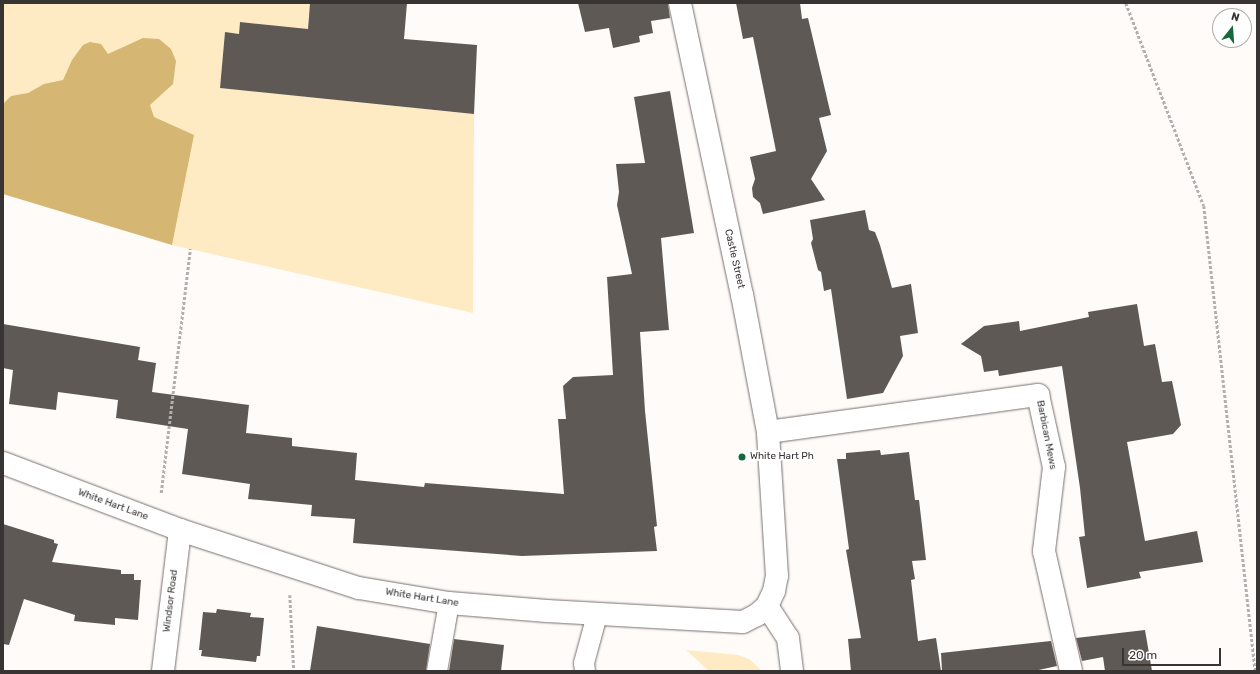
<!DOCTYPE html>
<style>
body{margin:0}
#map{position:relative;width:1260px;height:674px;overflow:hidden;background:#fefbf9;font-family:Rubik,sans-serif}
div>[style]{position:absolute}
.green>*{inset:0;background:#feebc3}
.forest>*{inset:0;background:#d5b673}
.building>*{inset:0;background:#5e5954}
.path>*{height:2.5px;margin-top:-1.25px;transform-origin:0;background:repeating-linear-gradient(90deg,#b2afae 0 3px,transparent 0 5px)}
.roads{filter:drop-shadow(0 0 1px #78706e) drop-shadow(0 0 1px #78706e)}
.service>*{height:20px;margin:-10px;padding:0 10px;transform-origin:10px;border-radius:10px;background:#fff}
.minor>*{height:22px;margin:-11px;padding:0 11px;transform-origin:11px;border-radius:11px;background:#fff}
.tertiary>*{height:22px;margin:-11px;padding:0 11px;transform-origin:11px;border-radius:11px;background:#fff}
.dots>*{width:11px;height:11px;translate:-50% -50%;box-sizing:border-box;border:2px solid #fff;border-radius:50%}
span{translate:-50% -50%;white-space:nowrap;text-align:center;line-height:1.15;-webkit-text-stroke:4px #fff;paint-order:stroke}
.street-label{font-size:10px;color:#373433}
.poi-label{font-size:10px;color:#373433}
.left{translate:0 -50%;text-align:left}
.frame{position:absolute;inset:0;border:4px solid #373433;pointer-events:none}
.north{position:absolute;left:1212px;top:8px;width:40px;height:40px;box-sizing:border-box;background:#fff;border:1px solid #afaead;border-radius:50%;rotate:17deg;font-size:11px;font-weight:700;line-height:16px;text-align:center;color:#373433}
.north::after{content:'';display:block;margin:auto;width:14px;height:18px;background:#14693b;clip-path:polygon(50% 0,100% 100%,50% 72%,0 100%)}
.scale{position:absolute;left:1122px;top:648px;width:99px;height:18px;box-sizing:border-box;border:2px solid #373433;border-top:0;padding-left:5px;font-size:12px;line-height:14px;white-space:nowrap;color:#373433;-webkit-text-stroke:3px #fff;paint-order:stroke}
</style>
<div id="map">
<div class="green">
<div style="clip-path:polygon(3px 3px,310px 3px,308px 23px,337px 27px,267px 36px,267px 25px,240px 22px,239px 34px,225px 32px,220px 88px,474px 114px,473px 313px,172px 245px,3px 194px)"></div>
<div style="clip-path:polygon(686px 650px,738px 655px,749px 659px,762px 671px,709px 671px)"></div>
</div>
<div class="forest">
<div style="clip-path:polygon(143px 38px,159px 39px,171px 49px,176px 61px,173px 84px,150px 105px,154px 117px,194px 135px,172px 245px,3px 194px,3px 104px,11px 96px,28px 93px,44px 84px,63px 80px,72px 60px,83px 45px,90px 42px,101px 44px,108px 54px)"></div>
</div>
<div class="building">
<div style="clip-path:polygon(310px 3px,407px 3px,404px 39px,477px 45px,474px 114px,220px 88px,225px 32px,239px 34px,240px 22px,308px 29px)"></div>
<div style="clip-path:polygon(578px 3px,668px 3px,670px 18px,651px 21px,653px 33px,639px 36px,640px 42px,613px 48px,609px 28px,585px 32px)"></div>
<div style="clip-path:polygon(736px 3px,800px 3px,802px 19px,808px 18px,831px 115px,819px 118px,827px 151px,811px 179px,825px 200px,763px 214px,760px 203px,753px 197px,752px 188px,755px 179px,750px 157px,776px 151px,753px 37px,743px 39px)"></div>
<div style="clip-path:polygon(670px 91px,694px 233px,661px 238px,669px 330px,640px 332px,645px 411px,657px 526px,654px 527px,657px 551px,522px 556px,353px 543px,355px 519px,311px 516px,312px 505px,248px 499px,250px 484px,182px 474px,188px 429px,116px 418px,118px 400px,58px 392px,56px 410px,9px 404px,13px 370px,3px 368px,3px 324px,140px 347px,138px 360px,156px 363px,152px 392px,249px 405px,246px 433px,292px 438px,292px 446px,357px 453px,355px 480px,424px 487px,425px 483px,564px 494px,558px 419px,566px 419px,563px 386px,573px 377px,613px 375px,607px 277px,632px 274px,617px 205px,619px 192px,616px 164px,645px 163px,634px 97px)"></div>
<div style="clip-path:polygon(865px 210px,869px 230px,875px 232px,880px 245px,892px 288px,911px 284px,918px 333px,900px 336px,903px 356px,883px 393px,847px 399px,831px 289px,824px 291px,821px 272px,818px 270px,811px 243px,813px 239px,810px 220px)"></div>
<div style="clip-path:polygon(1137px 304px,1144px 346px,1155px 344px,1162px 382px,1172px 381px,1181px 425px,1173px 434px,1127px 442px,1145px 541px,1197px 531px,1203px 562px,1139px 572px,1141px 578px,1087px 588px,1079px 537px,1085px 536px,1080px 488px,1062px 366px,999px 376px,998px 370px,984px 372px,981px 356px,961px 344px,984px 326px,1019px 321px,1020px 331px,1089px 317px,1088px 312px)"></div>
<div style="clip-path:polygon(880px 450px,881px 455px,909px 452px,915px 500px,919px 500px,926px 560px,912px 561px,915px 579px,911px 580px,918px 641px,936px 638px,941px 671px,851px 671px,848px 639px,861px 638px,846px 550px,849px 549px,837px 459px,846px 459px,846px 453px)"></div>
<div style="clip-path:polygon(3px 524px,54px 540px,54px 543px,58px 544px,52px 562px,121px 570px,121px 574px,134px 574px,134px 580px,141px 580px,138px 620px,115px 618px,115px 625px,74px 621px,75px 615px,24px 599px,9px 645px,3px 644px)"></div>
<div style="clip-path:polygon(217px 609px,251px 613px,250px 617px,264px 618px,260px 656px,257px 656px,256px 662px,201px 656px,202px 650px,199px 650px,203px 612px,216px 613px)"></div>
<div style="clip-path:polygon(317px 626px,430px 644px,426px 671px,310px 671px)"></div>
<div style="clip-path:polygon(1145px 630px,1152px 671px,1105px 671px,1103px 657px,1082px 661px,1076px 638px)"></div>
<div style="clip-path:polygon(454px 639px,504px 645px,501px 671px,449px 671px)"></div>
<div style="clip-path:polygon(1051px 641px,1057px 666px,1034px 671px,942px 671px,941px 653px)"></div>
</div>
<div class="path">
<div style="left:1126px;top:3px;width:217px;rotate:69deg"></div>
<div style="left:1204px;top:206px;width:468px;rotate:83.7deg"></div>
<div style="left:161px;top:493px;width:246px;rotate:-83.2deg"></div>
<div style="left:290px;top:595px;width:76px;rotate:87deg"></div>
</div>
<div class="roads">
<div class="service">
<div style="left:437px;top:671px;width:69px;rotate:-80deg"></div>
<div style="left:585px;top:671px;width:8px;rotate:-97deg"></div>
<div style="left:584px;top:663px;width:50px;rotate:-74.8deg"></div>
</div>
<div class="minor">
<div style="left:768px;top:432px;width:273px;rotate:-7.8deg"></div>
<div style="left:1038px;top:395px;width:74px;rotate:77.5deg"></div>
<div style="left:1054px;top:467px;width:85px;rotate:96.8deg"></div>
<div style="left:1044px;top:551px;width:123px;rotate:77.3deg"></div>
<div style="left:767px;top:606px;width:38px;rotate:57deg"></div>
<div style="left:788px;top:638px;width:33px;rotate:83deg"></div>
<div style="left:163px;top:671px;width:142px;rotate:-83.1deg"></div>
</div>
<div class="tertiary">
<div style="left:3px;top:463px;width:189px;rotate:20.7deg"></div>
<div style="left:180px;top:530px;width:188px;rotate:18deg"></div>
<div style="left:359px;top:588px;width:91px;rotate:9.5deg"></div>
<div style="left:449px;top:603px;width:98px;rotate:4.7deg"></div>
<div style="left:547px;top:611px;width:196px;rotate:3.2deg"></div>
<div style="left:743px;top:622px;width:16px;rotate:-27deg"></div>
<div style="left:757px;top:615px;width:13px;rotate:-42deg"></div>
<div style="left:767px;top:606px;width:17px;rotate:-65deg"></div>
<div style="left:774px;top:591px;width:15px;rotate:-79deg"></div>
<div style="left:777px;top:576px;width:144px;rotate:-93.6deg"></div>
<div style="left:768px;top:432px;width:139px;rotate:-100.7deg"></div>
<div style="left:742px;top:295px;width:299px;rotate:-102deg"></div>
</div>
</div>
<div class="dots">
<div style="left:742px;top:457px;background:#14693b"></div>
</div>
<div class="street-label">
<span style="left:734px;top:259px;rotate:77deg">Castle Street</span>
<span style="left:1046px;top:435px;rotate:79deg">Barbican Mews</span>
<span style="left:113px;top:505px;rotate:20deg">White Hart Lane</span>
<span style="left:422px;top:598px;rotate:9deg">White Hart Lane</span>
<span style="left:171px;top:601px;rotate:-83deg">Windsor Road</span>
</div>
<div class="poi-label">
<span class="left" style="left:750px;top:457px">White Hart Ph</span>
</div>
<div class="frame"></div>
<div class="north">N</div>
<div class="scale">20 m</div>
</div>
